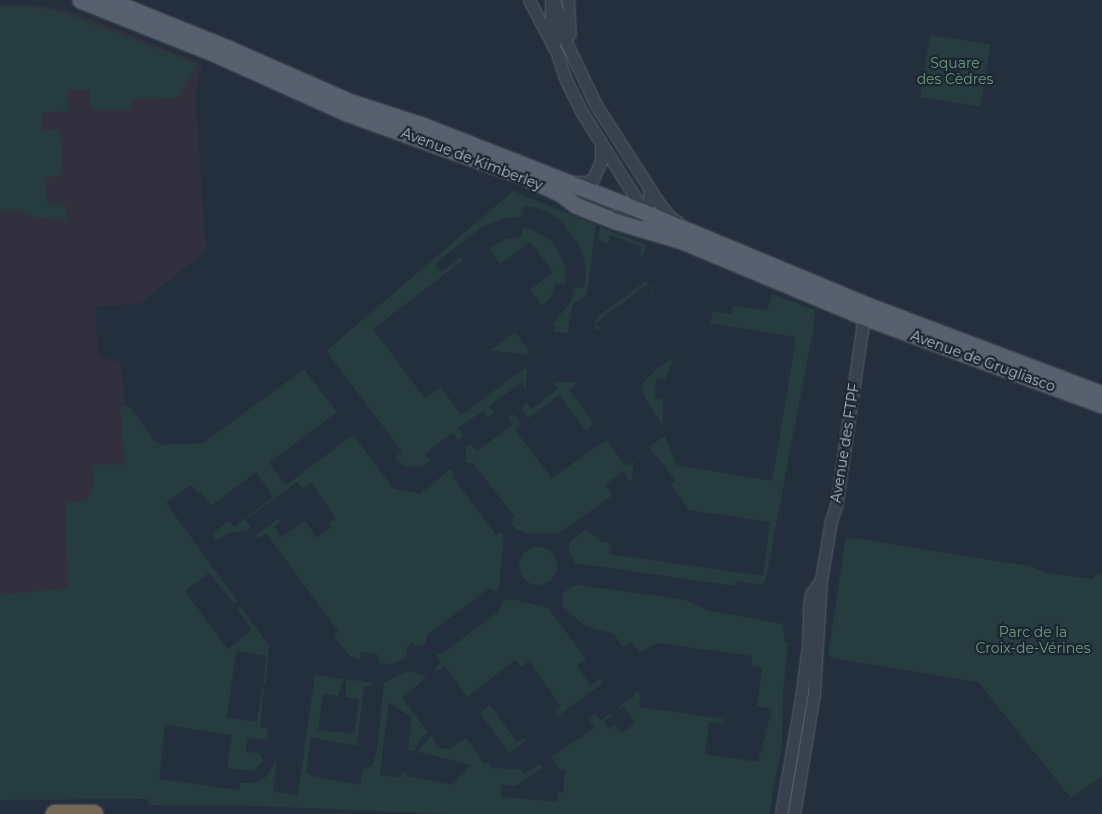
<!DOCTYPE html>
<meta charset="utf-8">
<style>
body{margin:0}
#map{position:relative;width:1102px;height:814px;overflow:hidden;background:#242f3e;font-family:Montserrat,sans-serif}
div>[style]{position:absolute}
.medical>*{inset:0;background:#32303f}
.green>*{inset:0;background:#263c3f;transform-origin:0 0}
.round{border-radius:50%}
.roads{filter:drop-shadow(0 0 1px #565f6c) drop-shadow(0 0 1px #565f6c)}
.minor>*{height:11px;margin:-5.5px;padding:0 5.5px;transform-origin:5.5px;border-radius:5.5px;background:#38414e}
.major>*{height:15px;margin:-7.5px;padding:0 7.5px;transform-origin:7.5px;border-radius:7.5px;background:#56606e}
.highway>*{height:18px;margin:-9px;padding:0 9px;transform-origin:9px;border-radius:9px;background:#746855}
span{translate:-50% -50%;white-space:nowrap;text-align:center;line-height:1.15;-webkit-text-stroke:4.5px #1d2633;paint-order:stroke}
.park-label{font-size:14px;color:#6b9a76}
.street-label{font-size:14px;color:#b4bcc9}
</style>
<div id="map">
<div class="medical">
<div style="clip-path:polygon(0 5px,35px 5px,67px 11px,94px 20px,202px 64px,195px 93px,206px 251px,140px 303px,95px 307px,98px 355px,121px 363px,126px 408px,170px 468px,0 800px)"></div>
</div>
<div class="green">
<div style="clip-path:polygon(17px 6px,45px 8px,73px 16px,198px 64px,177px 98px,131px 100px,132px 109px,91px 110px,90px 90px,67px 90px,69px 111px,41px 113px,42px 130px,60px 130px,63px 174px,45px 178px,48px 204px,65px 204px,67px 220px,37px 218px,19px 211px,0 212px,0 7px)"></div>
<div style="left:930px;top:35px;width:61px;height:63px;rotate:9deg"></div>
<div style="clip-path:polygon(513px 191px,596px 225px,587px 294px,572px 305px,568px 333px,553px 332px,556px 328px,553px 323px,571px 302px,575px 287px,584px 288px,586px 275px,584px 259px,580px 247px,562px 222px,549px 212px,537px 208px,523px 206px,522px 217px,505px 218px,483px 226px,435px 264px,442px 272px,460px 257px,462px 261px,373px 329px,425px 399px,441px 387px,461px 415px,527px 367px,526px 389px,522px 382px,489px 406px,494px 413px,489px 417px,483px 411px,458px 428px,464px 436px,458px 440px,452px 433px,424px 454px,431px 461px,421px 467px,403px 466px,395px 458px,402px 451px,326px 351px)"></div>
<div style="clip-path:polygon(600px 227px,646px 245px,644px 255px,640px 255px,641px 247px,610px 235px,608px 244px,598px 240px)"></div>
<div style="clip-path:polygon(522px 228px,533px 230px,550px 240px,557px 249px,566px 268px,565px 285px,556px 283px,550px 298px,542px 306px,530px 290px,553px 272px,530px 242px,500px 264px,489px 249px,504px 239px,522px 237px)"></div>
<div style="clip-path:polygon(646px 281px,654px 289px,653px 291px,648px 284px,596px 323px,600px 330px,595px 330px,595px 322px,597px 317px)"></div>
<div style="clip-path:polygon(772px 294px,815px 310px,814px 325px,766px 578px,762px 585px,736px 581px,734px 586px,575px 563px,569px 552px,569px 547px,571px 541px,586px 529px,602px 542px,611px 543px,609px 554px,763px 576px,770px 522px,689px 510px,671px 485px,675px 480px,649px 447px,665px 436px,677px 465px,772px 481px,796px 337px,710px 323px,713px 311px,731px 314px,733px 306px,767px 310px)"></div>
<div style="clip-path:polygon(515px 332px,529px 351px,528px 355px,520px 353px,490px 351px)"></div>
<div style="clip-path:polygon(674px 357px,666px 379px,657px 378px,654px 398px,663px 400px,663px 426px,646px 400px,641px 385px,658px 368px)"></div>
<div style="clip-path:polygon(304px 369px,337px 412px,269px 463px,286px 485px,353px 435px,394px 489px,420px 494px,449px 470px,454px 472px,453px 477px,496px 535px,501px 532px,504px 537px,499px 587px,494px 592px,490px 588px,427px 635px,426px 644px,415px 646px,413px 643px,407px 647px,406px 656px,402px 660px,392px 664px,379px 663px,379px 655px,361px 652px,360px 660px,350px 656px,334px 637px,338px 631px,266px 533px,258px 539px,256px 535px,278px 519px,280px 522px,274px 527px,281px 537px,305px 521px,317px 538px,331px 527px,329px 523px,336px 518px,311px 483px,303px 489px,297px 482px,245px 520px,251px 527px,246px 531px,229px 533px,216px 540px,212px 534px,229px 521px,234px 527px,273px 497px,256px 472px,211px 506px,201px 492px,198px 493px,191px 485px,166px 503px,238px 602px,234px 604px,209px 573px,185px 591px,228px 649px,252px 630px,237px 608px,240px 606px,269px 646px,266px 683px,263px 683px,266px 656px,236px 651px,227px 718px,257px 722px,262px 687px,264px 688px,260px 727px,268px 729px,267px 740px,247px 738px,246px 752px,259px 753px,264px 761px,253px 771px,227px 768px,232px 735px,165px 725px,159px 779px,239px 790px,240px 783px,254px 783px,265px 778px,277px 760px,273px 792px,298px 795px,315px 675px,344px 679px,338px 696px,323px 694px,318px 730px,354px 734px,359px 700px,346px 697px,346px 679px,373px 683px,372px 687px,364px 686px,357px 746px,311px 737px,306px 772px,313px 776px,360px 785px,363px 769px,372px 766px,377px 749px,384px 682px,410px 671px,427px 677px,402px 698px,428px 732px,420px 739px,415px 751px,408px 750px,412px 718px,389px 702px,380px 775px,401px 778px,402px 771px,408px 776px,452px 785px,471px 765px,418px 752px,431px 735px,438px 747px,445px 749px,451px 748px,466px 738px,485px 764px,488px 762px,492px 768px,520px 769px,524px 774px,540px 764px,542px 768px,516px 786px,502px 785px,501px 797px,558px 802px,558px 793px,563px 792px,565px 770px,559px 769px,551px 757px,595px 728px,588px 719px,595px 713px,601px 720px,611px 713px,612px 715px,603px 722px,609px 729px,615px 724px,622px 733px,635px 723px,624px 706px,620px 709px,619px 707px,633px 697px,637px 690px,640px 695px,639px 707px,724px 719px,723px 724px,709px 722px,705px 754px,758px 762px,772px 709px,757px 706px,762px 668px,751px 666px,752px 656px,659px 643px,639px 652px,631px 641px,623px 647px,614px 634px,587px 627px,563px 608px,563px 594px,570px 587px,579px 585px,686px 600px,707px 610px,783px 624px,785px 642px,788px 642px,783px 692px,782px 746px,769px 814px,448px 814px,251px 806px,148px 805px,148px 799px,0 800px,0 595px,68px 588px,65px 502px,83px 501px,89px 496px,94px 488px,92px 465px,125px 464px,120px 407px,129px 406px,155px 441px,161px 445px,203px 443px)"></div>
<div style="clip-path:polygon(553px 382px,574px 382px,576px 384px,569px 390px,594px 424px,586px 431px,559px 395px,529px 418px,523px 412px,522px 408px,526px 402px,532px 409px,558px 389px)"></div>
<div style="clip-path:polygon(513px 414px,522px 424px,515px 430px,552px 478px,606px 440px,626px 466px,634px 461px,631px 482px,623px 471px,605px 485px,613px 495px,558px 534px,527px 533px,516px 529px,511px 524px,514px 516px,473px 463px,466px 463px,466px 447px,470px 444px,477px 451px,513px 424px,507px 416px)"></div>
<div style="clip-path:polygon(846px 537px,1029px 566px,1047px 573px,1093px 579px,1096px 573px,1102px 574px,1102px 776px,1071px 798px,978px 682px,832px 658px,828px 655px)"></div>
<div class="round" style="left:519px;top:547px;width:38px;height:38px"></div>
<div style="clip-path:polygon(512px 599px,548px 608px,586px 659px,577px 666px,591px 685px,600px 679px,603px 683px,558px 716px,555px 711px,561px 706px,529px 661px,521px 667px,515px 660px,467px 697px,445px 666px,437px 671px,435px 668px,441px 662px,435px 653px,442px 654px,499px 611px,502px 602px)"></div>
<div style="clip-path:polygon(490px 705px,517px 742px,524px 738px,525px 741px,509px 753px,480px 713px)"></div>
</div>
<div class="roads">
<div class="minor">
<div style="left:529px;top:0;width:60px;rotate:62.2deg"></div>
<div style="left:557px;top:53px;width:26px;rotate:72deg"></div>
<div style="left:565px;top:78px;width:37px;rotate:64deg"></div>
<div style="left:581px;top:111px;width:120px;rotate:57.9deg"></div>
<div style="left:551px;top:0;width:21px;rotate:90deg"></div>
<div style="left:551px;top:21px;width:21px;rotate:79deg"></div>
<div style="left:554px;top:0;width:46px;rotate:73.5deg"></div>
<div style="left:567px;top:44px;width:68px;rotate:64.6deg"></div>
<div style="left:596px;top:105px;width:117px;rotate:57.3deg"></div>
<div style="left:659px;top:203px;width:18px;rotate:52deg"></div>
<div style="left:670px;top:217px;width:9px;rotate:32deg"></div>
<div style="left:568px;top:0;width:34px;rotate:87deg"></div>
<div style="left:572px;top:182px;width:14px"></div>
<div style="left:586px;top:182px;width:8px;rotate:-23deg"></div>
<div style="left:593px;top:179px;width:20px;rotate:-66deg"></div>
<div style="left:601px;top:161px;width:15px;rotate:-90deg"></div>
<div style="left:617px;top:215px;width:17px;rotate:10deg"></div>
<div style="left:634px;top:218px;width:5px;rotate:-22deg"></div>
<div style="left:639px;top:216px;width:15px;rotate:-53deg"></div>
<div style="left:648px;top:204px;width:15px;rotate:-82deg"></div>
<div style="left:781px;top:814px;width:124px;rotate:-80.2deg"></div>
<div style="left:802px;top:692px;width:47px;rotate:-82.7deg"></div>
<div style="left:808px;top:645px;width:37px;rotate:-88deg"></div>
<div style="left:809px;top:608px;width:14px;rotate:-82deg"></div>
<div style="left:811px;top:594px;width:16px;rotate:-55deg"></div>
<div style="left:794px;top:814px;width:123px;rotate:-80.6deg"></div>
<div style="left:814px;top:693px;width:113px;rotate:-86.5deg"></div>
<div style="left:821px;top:580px;width:60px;rotate:-80.4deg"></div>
<div style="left:831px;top:521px;width:16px;rotate:-72deg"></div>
<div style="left:836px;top:506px;width:191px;rotate:-81.6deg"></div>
</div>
<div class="major">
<div style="left:80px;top:0;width:145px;rotate:21.8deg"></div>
<div style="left:215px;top:54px;width:144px;rotate:24.2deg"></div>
<div style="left:346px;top:113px;width:189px;rotate:19.8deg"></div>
<div style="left:524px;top:177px;width:41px;rotate:24.7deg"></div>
<div style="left:561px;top:194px;width:18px;rotate:38deg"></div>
<div style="left:575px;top:205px;width:43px;rotate:21.8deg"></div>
<div style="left:615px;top:221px;width:70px;rotate:16.6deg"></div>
<div style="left:682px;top:241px;width:197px;rotate:22.7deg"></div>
<div style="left:864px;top:317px;width:254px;rotate:20.3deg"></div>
<div style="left:109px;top:0;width:128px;rotate:22deg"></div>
<div style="left:228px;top:48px;width:134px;rotate:23.7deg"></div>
<div style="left:351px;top:102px;width:75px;rotate:17.9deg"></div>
<div style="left:422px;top:125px;width:238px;rotate:21.4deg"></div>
<div style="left:644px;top:212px;width:242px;rotate:22.6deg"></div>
<div style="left:867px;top:305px;width:251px;rotate:20.7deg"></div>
</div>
<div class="highway">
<div style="left:55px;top:814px;width:39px"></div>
</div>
</div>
<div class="park-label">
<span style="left:955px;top:71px">Square<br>des Cèdres</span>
<span style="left:1033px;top:640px">Parc de la<br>Croix-de-Vérines</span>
</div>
<div class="street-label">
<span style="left:472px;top:159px;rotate:21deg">Avenue de Kimberley</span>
<span style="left:983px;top:361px;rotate:20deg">Avenue de Grugliasco</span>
<span style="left:845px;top:443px;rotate:-81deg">Avenue des FTPF</span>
</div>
</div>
